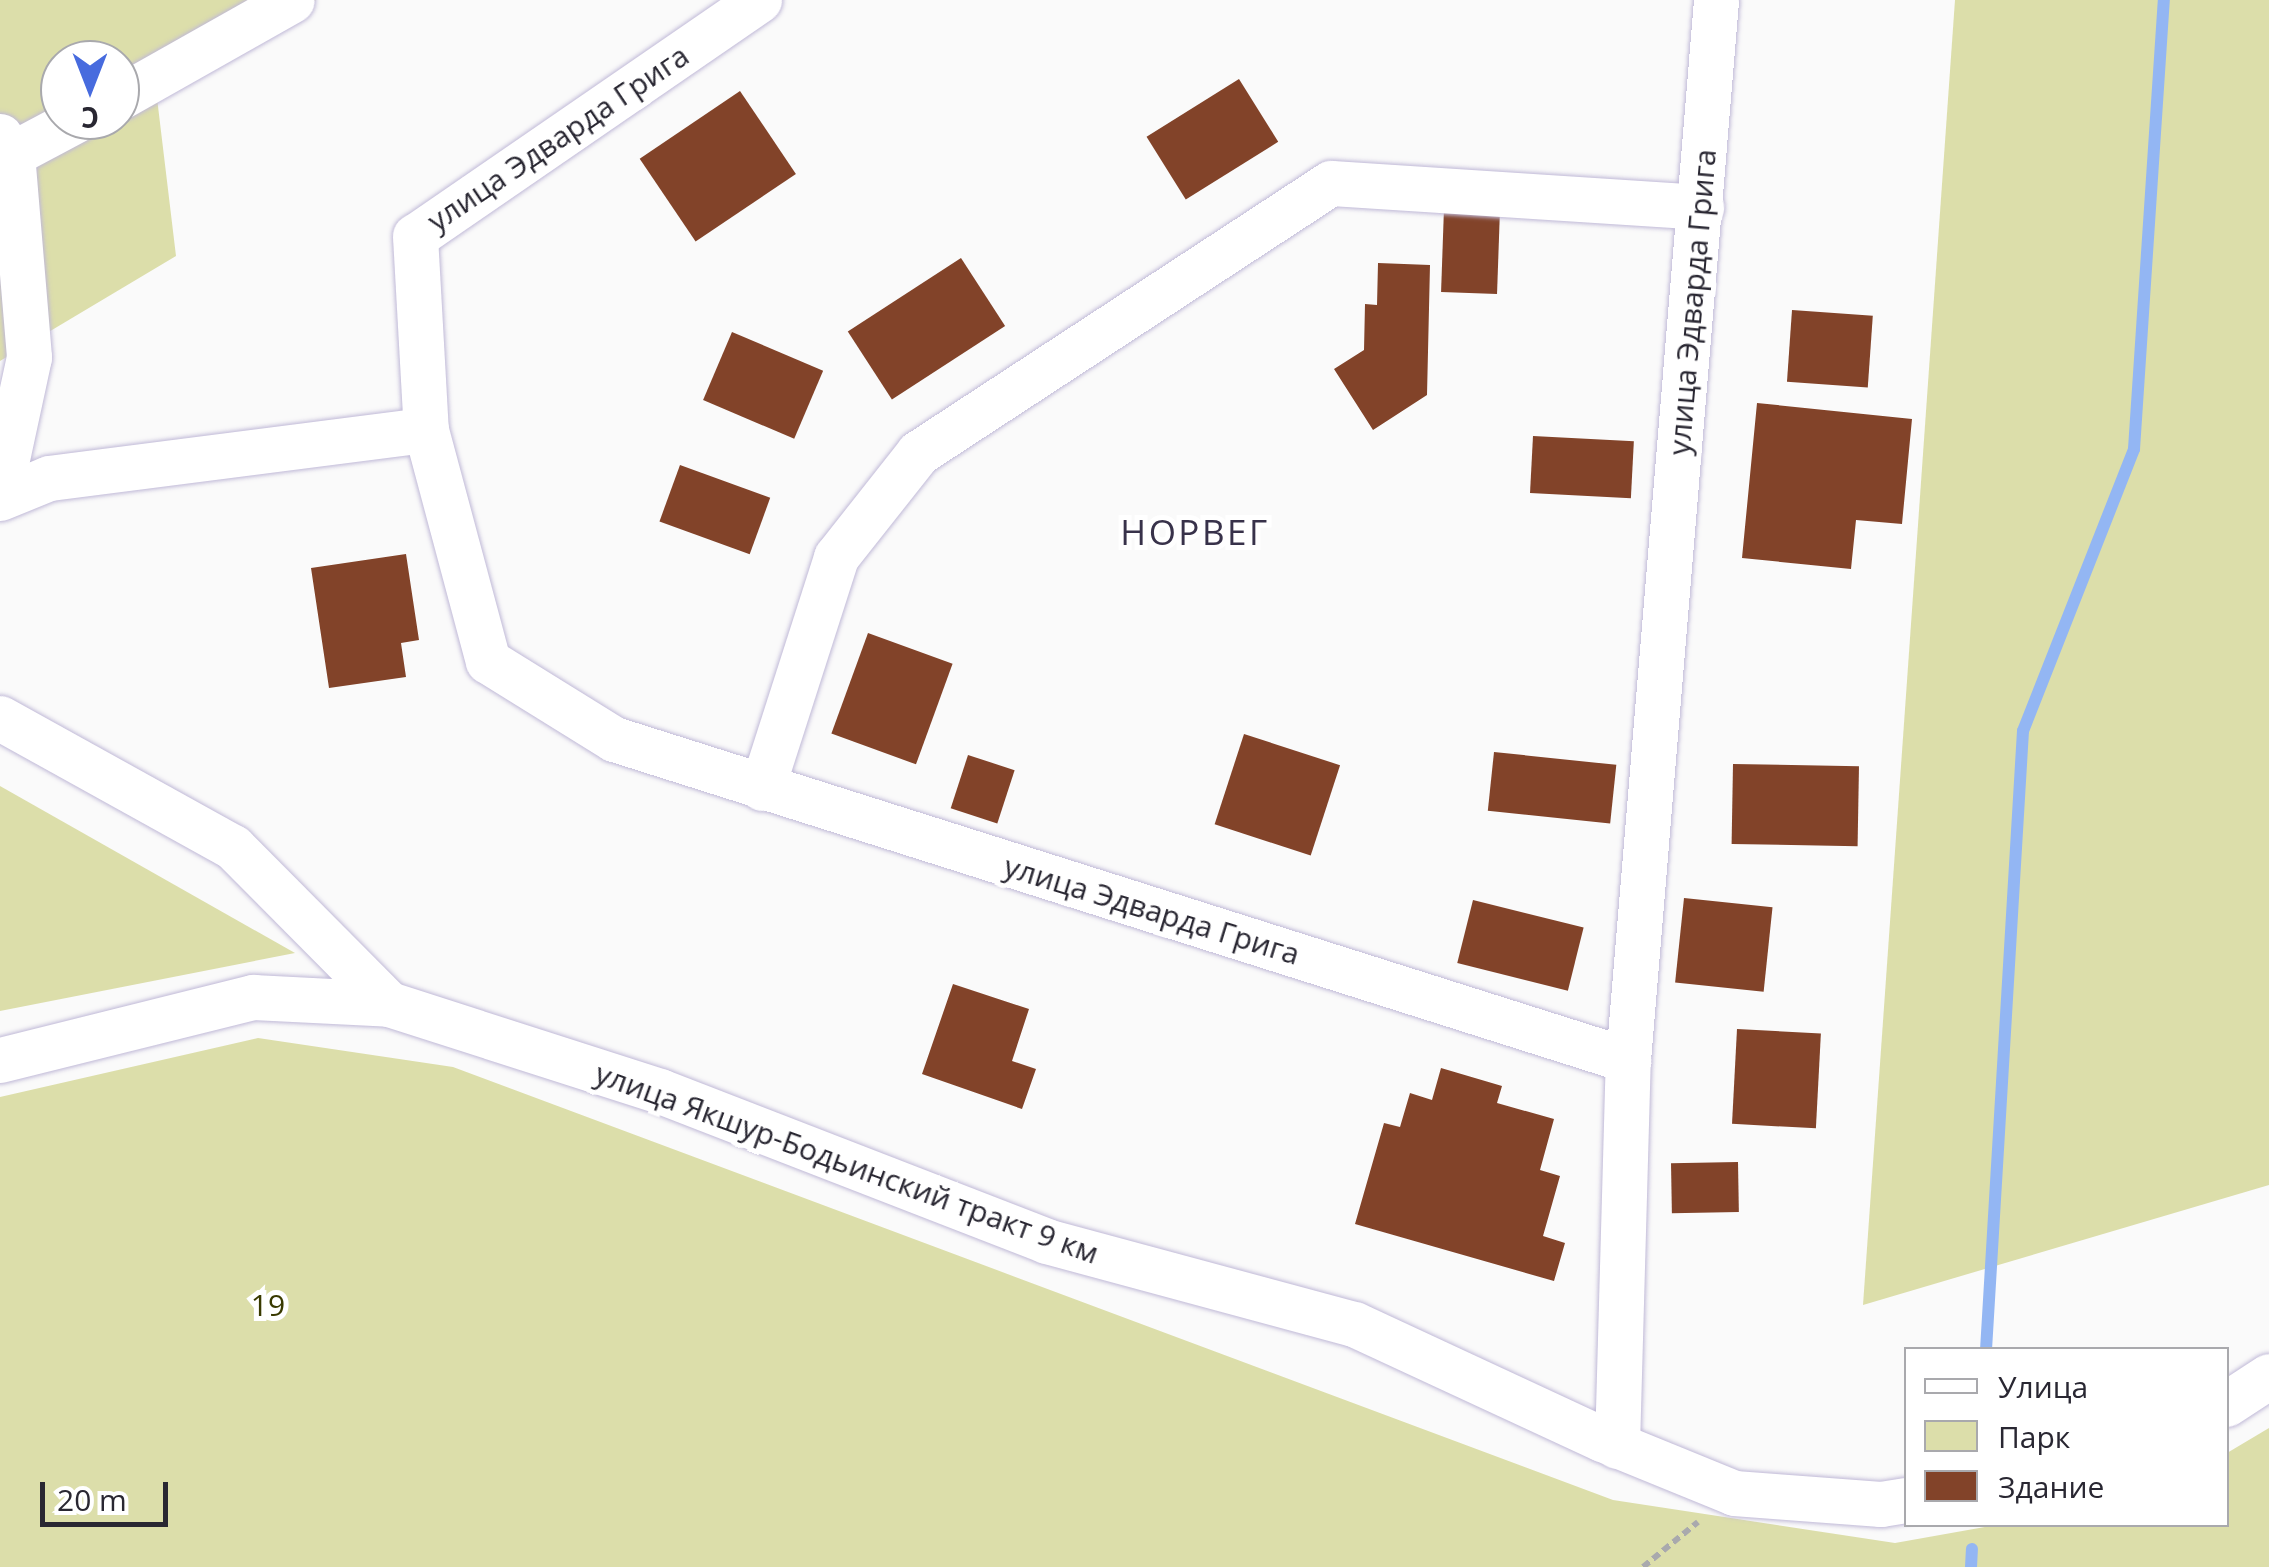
<!DOCTYPE html>
<meta charset="utf-8">
<style>
body{margin:0}
#map{position:relative;width:2269px;height:1567px;overflow:hidden;background:#fafafa;font-family:"Open Sans",sans-serif}
div>[style]{position:absolute}
.green>*{inset:0;background:#dcdeaa}
.stream>*{height:12px;margin:-6px;padding:0 6px;transform-origin:6px;border-radius:6px;background:#93b6f3}
.building>*{inset:0;background:#824329;transform-origin:0 0}
.path>*{height:6px;margin-top:-3px;transform-origin:0;background:repeating-linear-gradient(90deg,#a9a9ad 0 8px,transparent 0 13px)}
.roads{filter:drop-shadow(0 0 2px #c0b9d7) drop-shadow(0 0 2px #c0b9d7)}
.minor>*{height:45px;margin:-22.5px;padding:0 22.5px;transform-origin:22.5px;border-radius:22.5px;background:#fff}
span{translate:-50% -50%;white-space:nowrap;text-align:center;line-height:1.15;-webkit-text-stroke:10px #fff;paint-order:stroke}
.street-label{font-size:30px;color:#292732}
.park-label{font-size:30px;color:#393a00}
.quarter-label{font-size:35px;color:#38324a;letter-spacing:2.5px}
.legend{position:absolute;left:1904px;top:1347px;width:325px;height:180px;box-sizing:border-box;background:#fff;border:2px solid #a9a9ad;margin:0;padding:12px 18px;list-style:none;font-size:30px;color:#292732}
.legend li{display:flex;align-items:center;gap:20px;height:50px}
.legend b{width:50px;border:2px solid #a9a9ad}
.north{position:absolute;left:40px;top:40px;width:100px;height:100px;box-sizing:border-box;background:#fff;border:2px solid #a9a9ad;border-radius:50%;rotate:180deg;font-size:28px;font-weight:700;line-height:40px;text-align:center;color:#292732}
.north::after{content:'';display:block;margin:auto;width:35px;height:45px;background:#476bde;clip-path:polygon(50% 0,100% 100%,50% 72%,0 100%)}
.scale{position:absolute;left:40px;top:1482px;width:128px;height:45px;box-sizing:border-box;border:5px solid #292732;border-top:0;padding-left:12px;font-size:30px;line-height:35px;white-space:nowrap;color:#292732;-webkit-text-stroke:8px #fff;paint-order:stroke}
</style>
<div id="map">
<div class="green">
<div style="clip-path:polygon(evenodd,0 0,316px 0,157px 98px,176px 256px,0 361px,0 0,60px 60px,120px 60px,120px 120px,60px 120px,60px 60px)"></div>
<div style="clip-path:polygon(1955px 0,2269px 0,2269px 1185px,1863px 1305px)"></div>
<div style="clip-path:polygon(0 786px,295px 953px,0 1011px)"></div>
<div style="clip-path:polygon(258px 1038px,453px 1067px,1613px 1500px,1895px 1543px,1996px 1525px,2226px 1524px,2227px 1453px,2269px 1428px,2269px 1567px,0 1567px,0 1097px)"></div>
</div>
<div class="stream">
<div style="left:1986px;top:1350px;width:620px;rotate:-86.58deg"></div>
<div style="left:2023px;top:731px;width:303px;rotate:-68.5deg"></div>
<div style="left:2134px;top:449px;width:450px;rotate:-86.2deg"></div>
<div style="left:1971px;top:1567px;width:18px;rotate:-87deg"></div>
</div>
<div class="building">
<div style="left:1239px;top:79px;width:74px;height:109px;rotate:58deg"></div>
<div style="left:740px;top:91px;width:100px;height:121px;rotate:56deg"></div>
<div style="left:1444px;top:208px;width:56px;height:84px;rotate:2deg"></div>
<div style="left:961px;top:258px;width:81px;height:135px;rotate:57deg"></div>
<div style="clip-path:polygon(1378px 263px,1430px 265px,1427px 395px,1373px 430px,1334px 369px,1364px 350px,1365px 304px,1377px 305px)"></div>
<div style="left:1792px;top:310px;width:81px;height:72px;rotate:4deg"></div>
<div style="left:732px;top:332px;width:99px;height:74px;rotate:23deg"></div>
<div style="clip-path:polygon(1757px 403px,1912px 419px,1902px 524px,1856px 520px,1851px 569px,1742px 558px)"></div>
<div style="left:1533px;top:436px;width:101px;height:57px;rotate:3deg"></div>
<div style="left:680px;top:465px;width:96px;height:60px;rotate:20deg"></div>
<div style="clip-path:polygon(406px 554px,419px 640px,401px 643px,406px 677px,329px 688px,311px 568px)"></div>
<div style="left:868px;top:633px;width:90px;height:107px;rotate:20deg"></div>
<div style="left:1244px;top:734px;width:101px;height:95px;rotate:18deg"></div>
<div style="left:1494px;top:752px;width:123px;height:59px;rotate:6deg"></div>
<div style="left:968px;top:755px;width:49px;height:56px;rotate:18deg"></div>
<div style="left:1733px;top:764px;width:126px;height:80px;rotate:1deg"></div>
<div style="left:1684px;top:898px;width:89px;height:85px;rotate:6deg"></div>
<div style="left:1473px;top:900px;width:114px;height:65px;rotate:14deg"></div>
<div style="clip-path:polygon(953px 984px,1029px 1009px,1012px 1061px,1036px 1069px,1022px 1109px,922px 1074px)"></div>
<div style="left:1737px;top:1029px;width:84px;height:95px;rotate:3deg"></div>
<div style="clip-path:polygon(1441px 1068px,1502px 1086px,1497px 1103px,1554px 1119px,1540px 1170px,1560px 1176px,1543px 1236px,1565px 1243px,1554px 1281px,1355px 1224px,1384px 1123px,1400px 1127px,1410px 1093px,1432px 1100px)"></div>
<div style="left:1738px;top:1162px;width:50px;height:67px;rotate:89deg"></div>
</div>
<div class="path">
<div style="left:1643px;top:1567px;width:71px;rotate:-39.3deg"></div>
</div>
<div class="roads">
<div class="minor">
<div style="left:759px;top:0;width:417px;rotate:145.5deg"></div>
<div style="left:415px;top:236px;width:194px;rotate:86.8deg"></div>
<div style="left:426px;top:430px;width:239px;rotate:75deg"></div>
<div style="left:488px;top:661px;width:148px;rotate:31.8deg"></div>
<div style="left:614px;top:739px;width:1064px;rotate:17.57deg"></div>
<div style="left:120px;top:97px;width:197px;rotate:-29.4deg"></div>
<div style="left:0;top:136px;width:22px;rotate:56deg"></div>
<div style="left:12px;top:154px;width:204px;rotate:85.2deg"></div>
<div style="left:29px;top:357px;width:137px;rotate:102.2deg"></div>
<div style="left:12px;top:154px;width:72px;rotate:-28deg"></div>
<div style="left:0;top:498px;width:53px;rotate:-22.2deg"></div>
<div style="left:49px;top:478px;width:380px;rotate:-7.3deg"></div>
<div style="left:0;top:718px;width:266px;rotate:29deg"></div>
<div style="left:233px;top:847px;width:221px;rotate:45.2deg"></div>
<div style="left:762px;top:788px;width:243px;rotate:-72.2deg"></div>
<div style="left:836px;top:557px;width:132px;rotate:-51.7deg"></div>
<div style="left:918px;top:453px;width:493px;rotate:-33.2deg"></div>
<div style="left:1331px;top:183px;width:371px;rotate:3.7deg"></div>
<div style="left:0;top:1060px;width:261px;rotate:-14deg"></div>
<div style="left:253px;top:997px;width:136px;rotate:2.9deg"></div>
<div style="left:389px;top:1004px;width:285px;rotate:17.8deg"></div>
<div style="left:660px;top:1091px;width:414px;rotate:21.2deg"></div>
<div style="left:1046px;top:1241px;width:319px;rotate:15.1deg"></div>
<div style="left:1354px;top:1324px;width:273px;rotate:24.9deg"></div>
<div style="left:1602px;top:1439px;width:143px;rotate:22.2deg"></div>
<div style="left:1734px;top:1493px;width:147px;rotate:4.3deg"></div>
<div style="left:1881px;top:1504px;width:25px;rotate:-9deg"></div>
<div style="left:2226px;top:1404px;width:51px;rotate:-33.1deg"></div>
<div style="left:1617px;top:1446px;width:386px;rotate:-88.4deg"></div>
<div style="left:1628px;top:1060px;width:1064px;rotate:-85.25deg"></div>
</div>
</div>
<div class="street-label">
<span style="left:558px;top:138px;rotate:-34deg">улица Эдварда Грига</span>
<span style="left:1692px;top:302px;rotate:-85deg">улица Эдварда Грига</span>
<span style="left:1152px;top:910px;rotate:17deg">улица Эдварда Грига</span>
<span style="left:847px;top:1163px;rotate:20deg">улица Якшур-Бодьинский тракт 9 км</span>
</div>
<div class="park-label">
<span style="left:268px;top:1305px">19</span>
</div>
<div class="quarter-label">
<span style="left:1195px;top:532px">НОРВЕГ</span>
</div>
<ul class="legend">
<li><b style="height:12px;background:#fff"></b>Улица</li>
<li><b style="height:28px;background:#dcdeaa"></b>Парк</li>
<li><b style="height:28px;background:#824329"></b>Здание</li>
</ul>
<div class="north">С</div>
<div class="scale">20 m</div>
</div>
